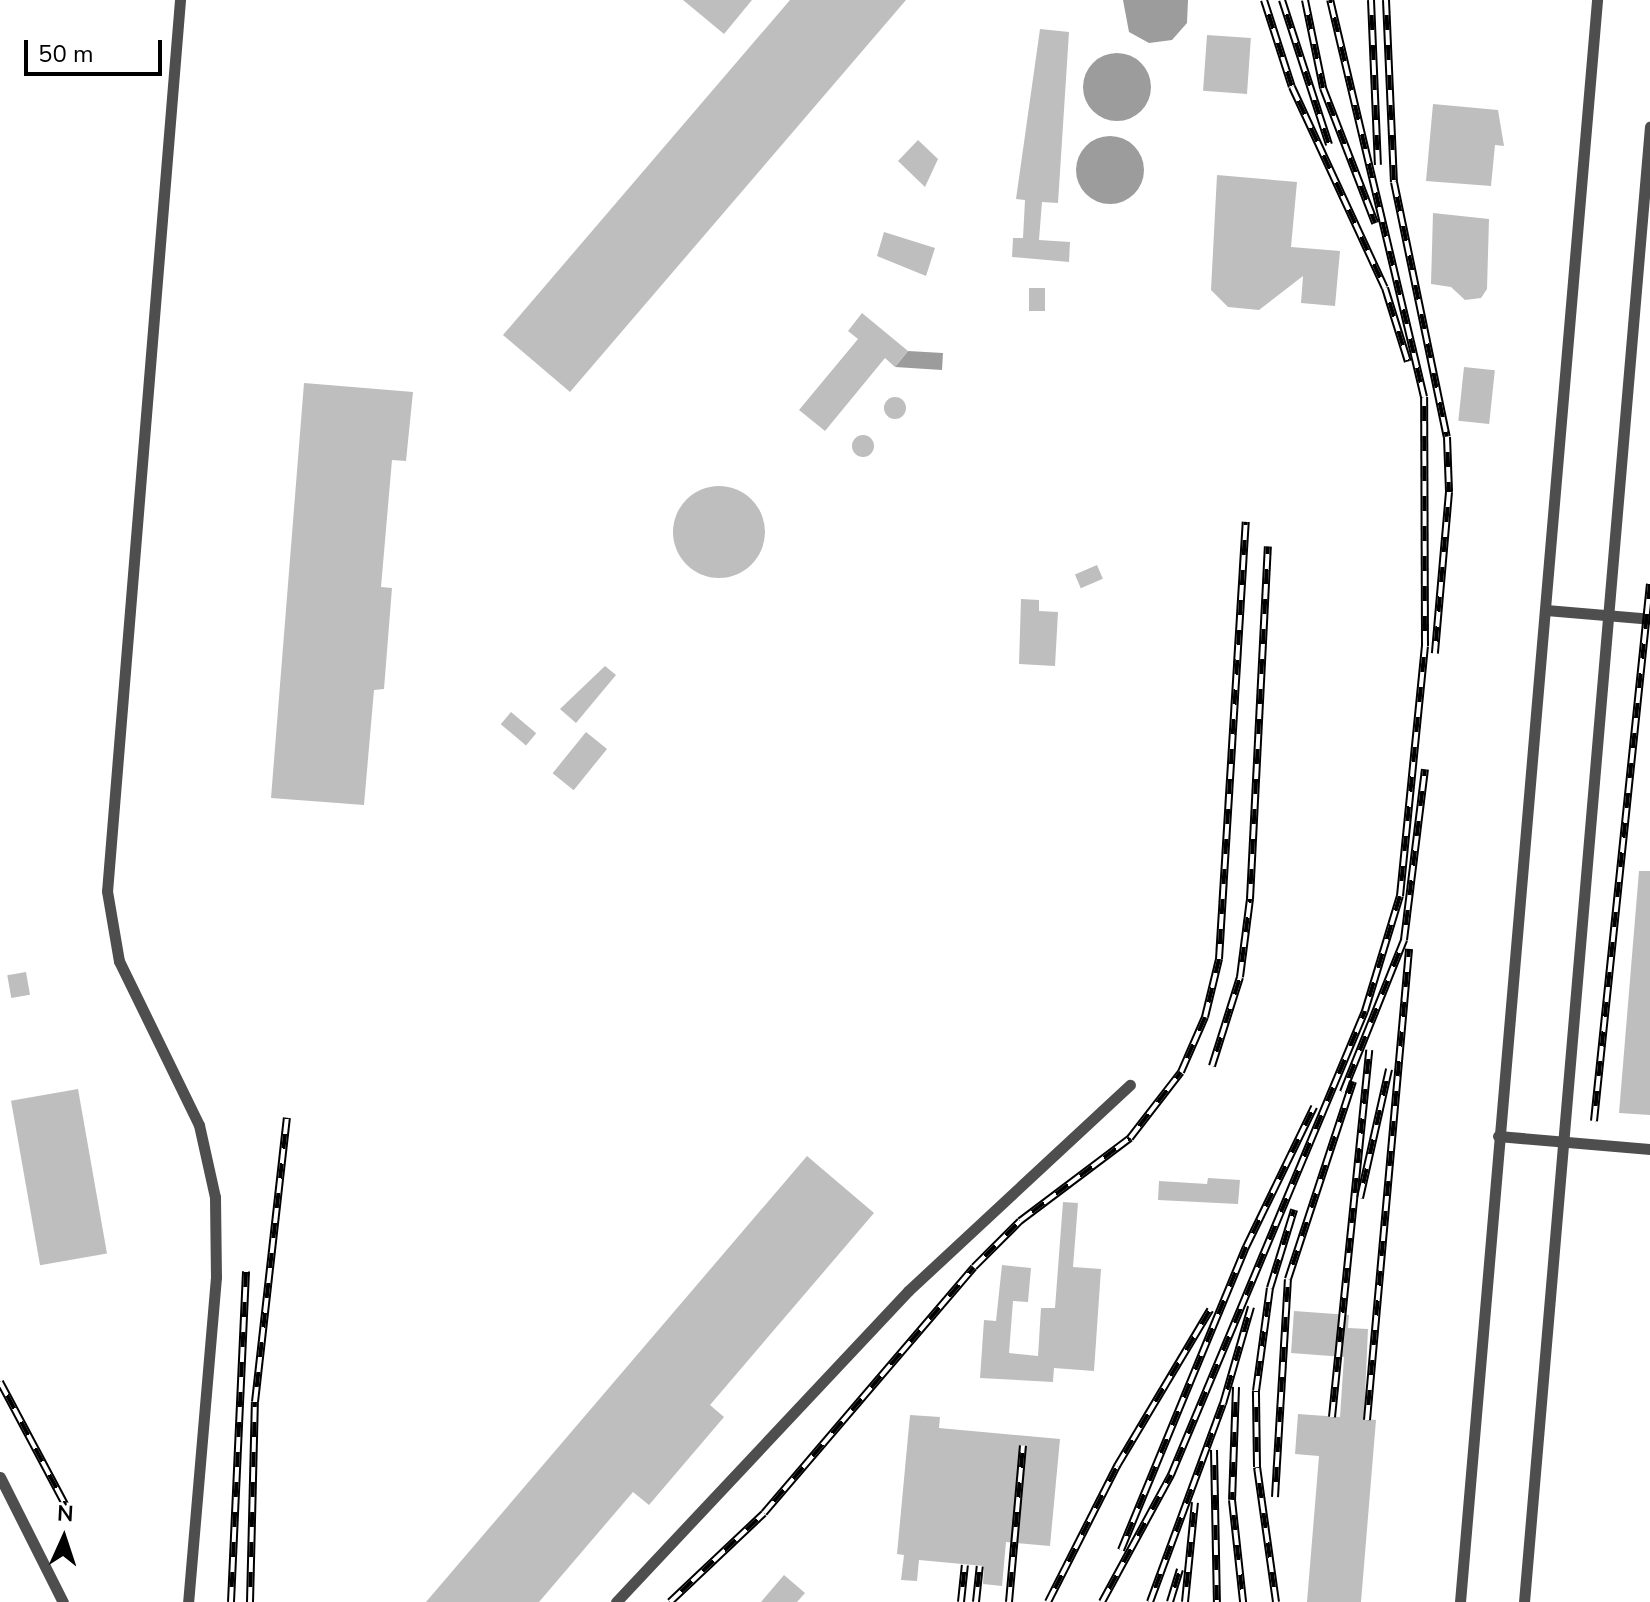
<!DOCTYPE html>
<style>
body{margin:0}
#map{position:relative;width:1650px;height:1602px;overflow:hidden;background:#fff;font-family:"Nunito Sans",sans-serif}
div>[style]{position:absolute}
.water>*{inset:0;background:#9c9c9c}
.round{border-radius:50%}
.building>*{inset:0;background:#bebebe;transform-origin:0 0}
.lane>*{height:11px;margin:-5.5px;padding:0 5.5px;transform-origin:5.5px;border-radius:5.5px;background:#4e4e4e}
.rail>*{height:8px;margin-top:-4px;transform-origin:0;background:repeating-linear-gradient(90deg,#fff 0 15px,#000 0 30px);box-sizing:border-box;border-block:2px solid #000}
span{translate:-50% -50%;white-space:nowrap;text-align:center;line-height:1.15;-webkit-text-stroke:6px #fff;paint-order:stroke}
.north{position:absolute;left:24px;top:1498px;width:80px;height:80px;-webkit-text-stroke:6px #fff;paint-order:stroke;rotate:3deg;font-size:22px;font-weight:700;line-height:32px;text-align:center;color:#000}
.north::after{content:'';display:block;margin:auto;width:28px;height:36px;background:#000;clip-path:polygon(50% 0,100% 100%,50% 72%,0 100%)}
.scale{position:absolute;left:24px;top:40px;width:138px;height:36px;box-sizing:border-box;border:4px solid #000;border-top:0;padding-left:10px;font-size:24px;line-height:28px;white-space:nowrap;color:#000;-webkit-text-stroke:6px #fff;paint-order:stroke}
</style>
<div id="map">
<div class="water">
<div style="clip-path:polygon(1123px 0,1188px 0,1187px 23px,1172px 40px,1149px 43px,1129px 32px)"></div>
<div class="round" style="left:1083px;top:53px;width:68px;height:68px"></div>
<div class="round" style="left:1076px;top:136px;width:68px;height:68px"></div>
<div style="clip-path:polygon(908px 351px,943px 353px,942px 370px,895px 367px)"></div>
</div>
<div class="building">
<div style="clip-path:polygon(683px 0,752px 0,724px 34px)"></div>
<div style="clip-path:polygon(790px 0,906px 0,570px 392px,503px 335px)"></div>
<div style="clip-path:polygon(1040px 29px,1069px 32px,1058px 203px,1042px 202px,1039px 240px,1070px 242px,1069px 262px,1012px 257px,1013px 238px,1023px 238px,1025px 200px,1016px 199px)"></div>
<div style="left:1207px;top:35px;width:44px;height:56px;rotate:4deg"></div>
<div style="clip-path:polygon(1433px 104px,1498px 110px,1504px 146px,1495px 145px,1491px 186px,1426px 181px)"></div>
<div style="clip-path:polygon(918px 140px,938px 159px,925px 187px,898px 161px)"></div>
<div style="clip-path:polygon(1217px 175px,1297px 182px,1291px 247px,1340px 251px,1335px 306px,1301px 303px,1303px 276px,1259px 310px,1228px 307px,1211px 290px)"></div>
<div style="clip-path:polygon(1433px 213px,1489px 219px,1487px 289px,1481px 298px,1465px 300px,1451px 287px,1431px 284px)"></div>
<div style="clip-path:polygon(884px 232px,935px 248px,926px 276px,877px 256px)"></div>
<div style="left:1029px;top:288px;width:16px;height:23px"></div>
<div style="clip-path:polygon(862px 313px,908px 351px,895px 367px,885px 358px,825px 431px,799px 410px,858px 339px,848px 331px)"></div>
<div style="left:1464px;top:367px;width:31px;height:54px;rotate:6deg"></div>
<div style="clip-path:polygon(304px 383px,413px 392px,406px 461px,392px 460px,381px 587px,392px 588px,384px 689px,374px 690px,364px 805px,271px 798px)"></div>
<div class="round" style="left:884px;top:397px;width:22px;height:22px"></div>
<div class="round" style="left:852px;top:435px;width:22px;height:22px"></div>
<div class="round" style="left:673px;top:486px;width:92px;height:92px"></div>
<div style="left:1097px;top:565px;width:15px;height:24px;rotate:67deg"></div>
<div style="clip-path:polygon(1021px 599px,1039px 600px,1039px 611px,1058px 612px,1055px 666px,1019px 664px)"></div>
<div style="clip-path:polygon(605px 666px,616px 675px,576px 723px,560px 709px)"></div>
<div style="left:511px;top:712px;width:33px;height:16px;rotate:40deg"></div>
<div style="left:586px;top:732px;width:27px;height:53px;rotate:39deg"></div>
<div style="clip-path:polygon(1639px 871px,1650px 871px,1650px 1115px,1619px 1113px)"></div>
<div style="left:26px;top:972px;width:23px;height:19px;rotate:80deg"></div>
<div style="left:78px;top:1089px;width:167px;height:68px;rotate:80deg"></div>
<div style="clip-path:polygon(807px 1156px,874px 1213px,710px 1405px,724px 1417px,649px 1505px,633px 1492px,539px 1602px,426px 1602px)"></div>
<div style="clip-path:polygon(1208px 1178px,1240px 1180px,1238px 1204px,1158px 1200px,1159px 1181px,1207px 1184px)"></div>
<div style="clip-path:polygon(1063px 1202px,1078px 1203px,1073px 1267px,1101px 1269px,1094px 1371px,1054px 1368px,1053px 1382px,980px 1378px,984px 1320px,996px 1321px,1002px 1265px,1031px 1268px,1028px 1302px,1013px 1301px,1009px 1353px,1038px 1356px,1041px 1308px,1055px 1308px)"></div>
<div style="clip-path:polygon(1294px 1311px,1349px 1315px,1348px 1328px,1368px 1329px,1364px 1419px,1376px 1420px,1361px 1602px,1307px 1602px,1319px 1456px,1295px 1454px,1298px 1414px,1340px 1417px,1344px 1357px,1291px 1353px)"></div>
<div style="clip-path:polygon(910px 1415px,940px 1417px,939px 1428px,1060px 1439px,1050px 1546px,1006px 1542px,1002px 1586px,983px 1584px,984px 1566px,919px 1560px,917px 1581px,901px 1580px,904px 1555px,897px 1554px)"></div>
<div style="clip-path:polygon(784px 1575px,805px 1593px,797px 1602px,761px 1602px)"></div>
</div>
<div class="lane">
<div style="left:180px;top:0;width:894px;rotate:94.68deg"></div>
<div style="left:107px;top:891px;width:71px;rotate:80.3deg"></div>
<div style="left:119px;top:961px;width:182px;rotate:64deg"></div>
<div style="left:199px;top:1125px;width:74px;rotate:77.5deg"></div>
<div style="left:215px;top:1197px;width:80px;rotate:89.3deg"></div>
<div style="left:216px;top:1277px;width:326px;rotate:94.9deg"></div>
<div style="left:1546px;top:610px;width:104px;rotate:4.9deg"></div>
<div style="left:1498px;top:1136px;width:153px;rotate:4.9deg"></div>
<div style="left:0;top:1477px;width:140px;rotate:63.3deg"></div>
<div style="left:616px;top:1602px;width:427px;rotate:-46.8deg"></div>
<div style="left:908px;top:1291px;width:303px;rotate:-42.9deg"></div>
<div style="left:1460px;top:1602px;width:1608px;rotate:-85.11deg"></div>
<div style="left:1524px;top:1602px;width:1481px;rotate:-85.12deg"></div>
</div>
<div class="rail">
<div style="left:1264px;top:0;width:91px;rotate:72.2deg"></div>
<div style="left:1292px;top:87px;width:221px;rotate:65.2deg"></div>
<div style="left:1385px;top:288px;width:77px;rotate:72.7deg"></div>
<div style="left:1282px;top:0;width:152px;rotate:72deg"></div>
<div style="left:1305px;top:0;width:90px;rotate:78.4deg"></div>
<div style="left:1323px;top:88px;width:145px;rotate:68.9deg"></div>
<div style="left:1371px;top:0;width:165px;rotate:87.6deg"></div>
<div style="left:1386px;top:0;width:182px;rotate:87.5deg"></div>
<div style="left:1394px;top:182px;width:260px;rotate:78.3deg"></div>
<div style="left:1447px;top:437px;width:55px;rotate:87.9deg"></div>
<div style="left:1449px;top:492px;width:162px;rotate:95deg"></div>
<div style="left:1212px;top:1066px;width:93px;rotate:-72.5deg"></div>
<div style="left:1240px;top:977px;width:79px;rotate:-82.7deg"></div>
<div style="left:1250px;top:899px;width:353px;rotate:-87.1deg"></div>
<div style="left:1343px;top:1092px;width:164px;rotate:-68.1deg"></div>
<div style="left:1404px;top:940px;width:172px;rotate:-83deg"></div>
<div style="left:1594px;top:1121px;width:540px;rotate:-84.05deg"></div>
<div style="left:1360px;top:1198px;width:132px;rotate:-77.3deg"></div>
<div style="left:0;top:1382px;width:140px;rotate:62deg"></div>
<div style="left:1236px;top:1387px;width:113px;rotate:92deg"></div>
<div style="left:1232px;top:1500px;width:103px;rotate:83.8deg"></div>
<div style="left:1332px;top:1417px;width:369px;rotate:-84.2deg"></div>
<div style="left:1367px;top:1420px;width:473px;rotate:-84.9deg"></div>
<div style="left:1214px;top:1450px;width:152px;rotate:88.9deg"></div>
<div style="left:1275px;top:1497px;width:218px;rotate:-86.6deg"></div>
<div style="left:1288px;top:1279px;width:208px;rotate:-71.8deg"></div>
<div style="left:1121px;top:1550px;width:328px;rotate:-67.6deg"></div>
<div style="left:1246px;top:1247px;width:156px;rotate:-64.1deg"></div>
<div style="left:231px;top:1602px;width:331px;rotate:-87.4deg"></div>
<div style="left:250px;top:1602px;width:200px;rotate:-88.6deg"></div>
<div style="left:255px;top:1402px;width:286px;rotate:-83.6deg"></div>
<div style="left:670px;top:1602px;width:129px;rotate:-43.4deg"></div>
<div style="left:764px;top:1513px;width:323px;rotate:-49.5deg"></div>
<div style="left:974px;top:1267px;width:65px;rotate:-45deg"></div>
<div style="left:1020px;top:1221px;width:138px;rotate:-37deg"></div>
<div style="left:1130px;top:1138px;width:83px;rotate:-52.3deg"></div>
<div style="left:1181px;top:1072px;width:60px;rotate:-66.4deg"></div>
<div style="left:1205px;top:1017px;width:60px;rotate:-76.4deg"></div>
<div style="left:1219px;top:959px;width:438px;rotate:-86.5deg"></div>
<div style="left:961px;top:1602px;width:37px;rotate:-84deg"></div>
<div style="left:976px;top:1602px;width:36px;rotate:-84deg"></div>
<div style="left:1009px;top:1602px;width:157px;rotate:-84.9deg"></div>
<div style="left:1048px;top:1602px;width:153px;rotate:-63.1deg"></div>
<div style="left:1117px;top:1466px;width:182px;rotate:-59.2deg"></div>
<div style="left:1102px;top:1602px;width:145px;rotate:-61.5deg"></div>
<div style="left:1171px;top:1475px;width:503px;rotate:-67.31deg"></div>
<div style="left:1365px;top:1011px;width:120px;rotate:-73.1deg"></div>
<div style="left:1400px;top:896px;width:251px;rotate:-84.3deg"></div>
<div style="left:1425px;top:646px;width:249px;rotate:-90.2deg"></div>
<div style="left:1424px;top:397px;width:408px;rotate:-103.3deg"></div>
<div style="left:1150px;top:1602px;width:211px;rotate:-69.8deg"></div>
<div style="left:1223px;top:1404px;width:101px;rotate:-73.9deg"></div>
<div style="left:1170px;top:1602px;width:34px;rotate:-73deg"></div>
<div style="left:1185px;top:1602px;width:100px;rotate:-84.3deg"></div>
<div style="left:1276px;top:1602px;width:136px;rotate:-98deg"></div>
<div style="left:1257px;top:1467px;width:76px;rotate:-90.8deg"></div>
<div style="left:1256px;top:1391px;width:104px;rotate:-82.3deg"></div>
<div style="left:1270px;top:1288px;width:82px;rotate:-72.9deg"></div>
</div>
<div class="north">N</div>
<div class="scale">50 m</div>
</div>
